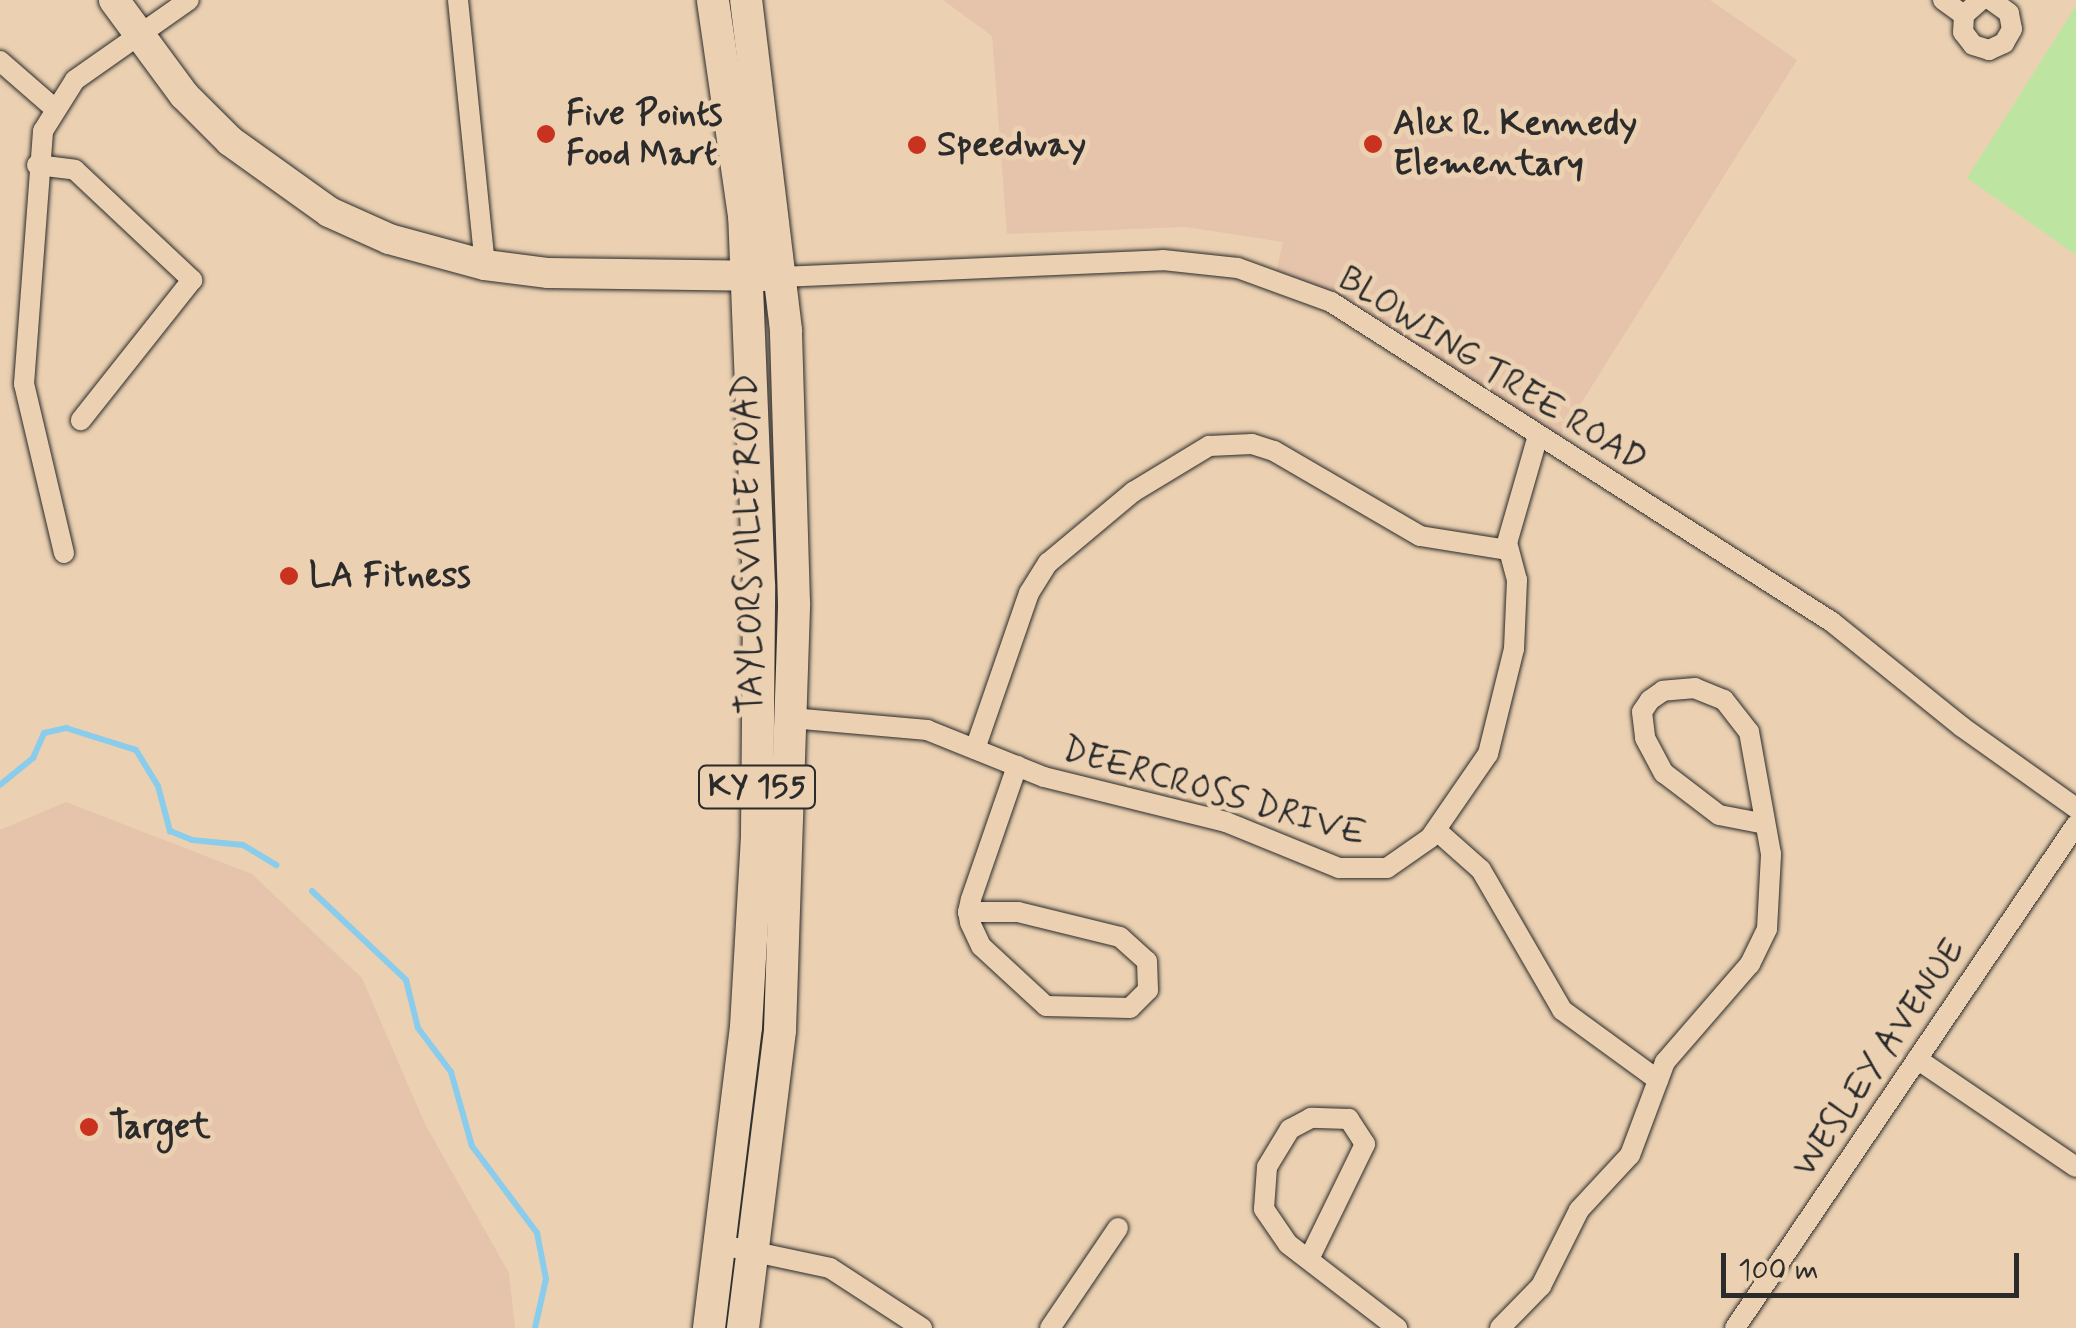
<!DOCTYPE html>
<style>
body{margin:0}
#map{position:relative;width:2076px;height:1328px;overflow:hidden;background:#ebd1b2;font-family:Mynerve,sans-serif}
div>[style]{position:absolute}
.built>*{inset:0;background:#e5c4ab}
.green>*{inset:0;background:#bde5a1}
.stream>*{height:6px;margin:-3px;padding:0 3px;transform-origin:3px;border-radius:3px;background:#8acceb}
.roads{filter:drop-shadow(0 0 2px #2b2b2b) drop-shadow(0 0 2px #2b2b2b)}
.street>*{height:20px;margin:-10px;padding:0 10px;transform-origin:10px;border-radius:10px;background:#ebd1b2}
.secondary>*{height:30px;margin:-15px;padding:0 15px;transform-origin:15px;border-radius:15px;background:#ebd1b2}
.primary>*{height:32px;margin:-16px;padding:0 16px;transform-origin:16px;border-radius:16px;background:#ebd1b2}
.dots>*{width:28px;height:28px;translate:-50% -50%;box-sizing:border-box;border:5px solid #ebd1b2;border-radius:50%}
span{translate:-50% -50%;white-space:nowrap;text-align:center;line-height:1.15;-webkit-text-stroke:10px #ebd1b2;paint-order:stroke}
.shield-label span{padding:2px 8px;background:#ebd1b2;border:2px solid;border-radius:8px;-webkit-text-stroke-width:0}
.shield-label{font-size:32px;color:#2b2b2b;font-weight:700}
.poi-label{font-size:35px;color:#2b2b2b;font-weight:700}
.left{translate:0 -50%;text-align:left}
.street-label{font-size:35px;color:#2b2b2b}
.scale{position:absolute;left:1721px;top:1253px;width:298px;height:45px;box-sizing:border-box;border:5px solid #2b2b2b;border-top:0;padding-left:12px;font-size:30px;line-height:35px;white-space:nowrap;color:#2b2b2b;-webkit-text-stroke:8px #ebd1b2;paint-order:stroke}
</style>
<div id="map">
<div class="built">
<div style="clip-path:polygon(943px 0,1710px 0,1797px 60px,1558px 440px,1360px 305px,1276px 272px,1283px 242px,1186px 227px,1007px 234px,992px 36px)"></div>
<div style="clip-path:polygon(66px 802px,252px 874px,362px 978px,425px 1124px,509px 1273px,515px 1328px,0 1328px,0 830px)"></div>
</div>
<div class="green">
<div style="clip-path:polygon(2076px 6px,2076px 255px,1967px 178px)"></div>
</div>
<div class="stream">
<div style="left:0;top:785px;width:43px;rotate:-39.3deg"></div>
<div style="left:33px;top:758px;width:27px;rotate:-66deg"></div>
<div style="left:44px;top:733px;width:23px;rotate:-13deg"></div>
<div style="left:66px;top:728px;width:73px;rotate:17.4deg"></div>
<div style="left:136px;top:750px;width:42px;rotate:58.6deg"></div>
<div style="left:158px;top:786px;width:47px;rotate:75.1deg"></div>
<div style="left:170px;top:831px;width:24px;rotate:22deg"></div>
<div style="left:192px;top:840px;width:51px;rotate:5.6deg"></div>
<div style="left:243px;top:845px;width:39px;rotate:31deg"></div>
<div style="left:312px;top:891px;width:129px;rotate:43.4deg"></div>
<div style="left:406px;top:980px;width:49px;rotate:76deg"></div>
<div style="left:418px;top:1028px;width:55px;rotate:53.1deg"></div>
<div style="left:451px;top:1072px;width:77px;rotate:74.2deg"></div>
<div style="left:472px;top:1146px;width:109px;rotate:53.2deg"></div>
<div style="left:537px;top:1233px;width:47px;rotate:78.9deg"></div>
<div style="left:546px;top:1279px;width:50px;rotate:102.7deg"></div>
</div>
<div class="roads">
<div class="street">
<div style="left:458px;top:0;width:266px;rotate:84.2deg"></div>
<div style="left:1943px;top:0;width:26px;rotate:36deg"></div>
<div style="left:1981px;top:0;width:23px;rotate:139deg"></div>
<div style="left:1964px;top:15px;width:17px;rotate:93deg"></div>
<div style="left:1963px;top:32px;width:16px;rotate:52deg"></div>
<div style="left:1973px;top:45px;width:17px;rotate:17deg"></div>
<div style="left:1989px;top:50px;width:17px;rotate:-25deg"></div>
<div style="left:2004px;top:43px;width:16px;rotate:-60deg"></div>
<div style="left:2012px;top:29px;width:16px;rotate:-101deg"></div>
<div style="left:2009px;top:13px;width:22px;rotate:-144deg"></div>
<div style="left:0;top:61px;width:70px;rotate:41deg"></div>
<div style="left:37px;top:165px;width:38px;rotate:7deg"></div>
<div style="left:75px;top:170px;width:161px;rotate:43.2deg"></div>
<div style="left:192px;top:280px;width:179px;rotate:128.4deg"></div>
<div style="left:781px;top:277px;width:382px;rotate:-2.5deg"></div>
<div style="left:1163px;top:260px;width:75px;rotate:6.1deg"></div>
<div style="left:1238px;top:268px;width:99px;rotate:20.1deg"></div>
<div style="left:1331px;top:302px;width:594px;rotate:32.57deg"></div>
<div style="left:1832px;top:622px;width:167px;rotate:38.9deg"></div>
<div style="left:1962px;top:727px;width:140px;rotate:35.4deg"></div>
<div style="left:64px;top:553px;width:174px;rotate:-103.3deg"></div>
<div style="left:24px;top:384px;width:254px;rotate:-85.7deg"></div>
<div style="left:43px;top:131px;width:60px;rotate:-57.9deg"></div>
<div style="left:75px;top:80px;width:139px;rotate:-35.1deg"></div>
<div style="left:791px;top:718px;width:137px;rotate:5deg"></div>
<div style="left:927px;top:730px;width:126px;rotate:21.9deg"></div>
<div style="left:1044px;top:777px;width:187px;rotate:13.9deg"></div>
<div style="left:1226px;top:822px;width:122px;rotate:22.2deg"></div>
<div style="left:1339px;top:868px;width:48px"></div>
<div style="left:1387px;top:868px;width:52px;rotate:-34.9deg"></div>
<div style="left:1430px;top:838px;width:102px;rotate:-55.4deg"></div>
<div style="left:1488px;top:754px;width:108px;rotate:-76.1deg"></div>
<div style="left:1514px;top:649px;width:69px;rotate:-87.5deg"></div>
<div style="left:1517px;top:580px;width:38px;rotate:-105deg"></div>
<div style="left:1507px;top:543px;width:108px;rotate:-73.9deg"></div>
<div style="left:975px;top:749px;width:165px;rotate:-70.9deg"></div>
<div style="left:1029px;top:593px;width:36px;rotate:-58deg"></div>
<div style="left:1048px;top:563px;width:111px;rotate:-39.9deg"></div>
<div style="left:1133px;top:492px;width:89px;rotate:-31.2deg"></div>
<div style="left:1209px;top:446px;width:43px;rotate:-2.7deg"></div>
<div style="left:1252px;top:444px;width:23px;rotate:18deg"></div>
<div style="left:1274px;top:451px;width:169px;rotate:30.2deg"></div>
<div style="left:1420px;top:536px;width:88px;rotate:9.1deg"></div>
<div style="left:1436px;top:830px;width:60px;rotate:41.6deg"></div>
<div style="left:1481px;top:870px;width:162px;rotate:59.9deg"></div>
<div style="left:1562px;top:1010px;width:119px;rotate:36.1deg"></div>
<div style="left:968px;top:912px;width:50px"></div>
<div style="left:1018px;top:912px;width:105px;rotate:13.8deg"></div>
<div style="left:1120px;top:937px;width:36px;rotate:42deg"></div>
<div style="left:1147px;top:961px;width:29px;rotate:88deg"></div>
<div style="left:1148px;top:990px;width:25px;rotate:135deg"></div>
<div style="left:1130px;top:1008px;width:84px;rotate:-178.6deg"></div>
<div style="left:1046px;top:1006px;width:88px;rotate:-137.3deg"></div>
<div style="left:981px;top:946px;width:26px;rotate:-115deg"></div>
<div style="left:970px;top:922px;width:10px;rotate:-101deg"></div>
<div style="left:968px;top:912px;width:13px;rotate:-77deg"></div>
<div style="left:971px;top:899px;width:141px;rotate:-70.9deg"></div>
<div style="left:1917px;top:1059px;width:192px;rotate:34.2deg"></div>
<div style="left:722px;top:1245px;width:110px;rotate:12deg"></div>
<div style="left:830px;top:1268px;width:110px;rotate:33.1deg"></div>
<div style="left:1309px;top:1259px;width:128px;rotate:-64deg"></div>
<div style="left:1365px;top:1144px;width:30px;rotate:-123deg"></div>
<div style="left:1349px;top:1119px;width:38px;rotate:-178deg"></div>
<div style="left:1311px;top:1118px;width:24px;rotate:152deg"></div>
<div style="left:1290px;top:1129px;width:44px;rotate:121.2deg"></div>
<div style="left:1267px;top:1167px;width:42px;rotate:94.1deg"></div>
<div style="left:1264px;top:1209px;width:42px;rotate:55.6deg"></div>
<div style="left:1288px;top:1244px;width:138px;rotate:37.6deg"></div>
<div style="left:1050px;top:1328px;width:121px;rotate:-55.8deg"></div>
<div style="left:1500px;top:1328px;width:59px;rotate:-45.7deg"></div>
<div style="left:1541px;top:1286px;width:85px;rotate:-63.4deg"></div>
<div style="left:1579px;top:1210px;width:75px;rotate:-47.2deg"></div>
<div style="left:1630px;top:1155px;width:99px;rotate:-69.4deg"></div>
<div style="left:1665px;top:1062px;width:130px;rotate:-49.1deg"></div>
<div style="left:1750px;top:964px;width:39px;rotate:-64deg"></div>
<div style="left:1767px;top:929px;width:75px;rotate:-86.9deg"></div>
<div style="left:1771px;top:854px;width:124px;rotate:-100.2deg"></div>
<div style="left:1749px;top:732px;width:41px;rotate:-128deg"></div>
<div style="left:1724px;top:700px;width:31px;rotate:-158deg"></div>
<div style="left:1695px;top:688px;width:32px;rotate:175deg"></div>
<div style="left:1663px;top:691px;width:16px;rotate:145deg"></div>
<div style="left:1650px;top:700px;width:14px;rotate:124deg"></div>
<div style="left:1642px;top:712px;width:26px;rotate:83deg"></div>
<div style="left:1645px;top:738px;width:40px;rotate:62deg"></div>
<div style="left:1664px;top:773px;width:69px;rotate:37.4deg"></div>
<div style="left:1719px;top:815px;width:43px;rotate:10.8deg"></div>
<div style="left:1735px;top:1328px;width:608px;rotate:-55.87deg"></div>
</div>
<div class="secondary">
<div style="left:114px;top:0;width:118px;rotate:53.6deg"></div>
<div style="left:184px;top:95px;width:65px;rotate:45deg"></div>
<div style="left:230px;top:141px;width:122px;rotate:35.6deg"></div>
<div style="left:329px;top:212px;width:66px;rotate:24.2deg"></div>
<div style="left:389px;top:239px;width:99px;rotate:15.2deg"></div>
<div style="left:485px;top:265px;width:64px;rotate:7.2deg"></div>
<div style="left:548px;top:273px;width:220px;rotate:0.8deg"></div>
</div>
<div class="primary">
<div style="left:709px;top:1328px;width:303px;rotate:-83deg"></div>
<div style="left:746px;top:1027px;width:192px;rotate:-86.7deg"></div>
<div style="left:757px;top:835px;width:250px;rotate:-89.5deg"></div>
<div style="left:759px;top:585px;width:369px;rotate:-92.3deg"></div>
<div style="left:744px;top:216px;width:218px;rotate:-98.2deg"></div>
<div style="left:743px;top:1328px;width:300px;rotate:-82.9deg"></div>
<div style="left:780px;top:1030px;width:427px;rotate:-88.1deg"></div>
<div style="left:794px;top:603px;width:273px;rotate:-91.7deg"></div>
<div style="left:786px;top:330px;width:332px;rotate:-96.9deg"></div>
</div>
</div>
<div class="dots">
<div style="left:546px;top:134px;background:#c8321e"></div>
<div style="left:1373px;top:144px;background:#c8321e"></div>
<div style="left:917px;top:145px;background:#c8321e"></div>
<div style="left:289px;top:576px;background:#c8321e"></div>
<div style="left:89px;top:1127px;background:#c8321e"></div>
</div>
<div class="shield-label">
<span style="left:757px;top:787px">KY 155</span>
</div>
<div class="poi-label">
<span class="left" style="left:566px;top:134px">Five Points<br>Food Mart</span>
<span class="left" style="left:1393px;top:144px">Alex R. Kennedy<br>Elementary</span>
<span class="left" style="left:937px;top:145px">Speedway</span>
<span class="left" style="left:309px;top:576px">LA Fitness</span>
<span class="left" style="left:109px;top:1127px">Target</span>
</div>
<div class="street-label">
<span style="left:1492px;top:370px;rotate:32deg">BLOWING TREE ROAD</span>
<span style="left:749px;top:544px;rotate:-91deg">TAYLORSVILLE ROAD</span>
<span style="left:1214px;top:792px;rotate:16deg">DEERCROSS DRIVE</span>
<span style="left:1879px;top:1058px;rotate:-56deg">WESLEY AVENUE</span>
</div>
<div class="scale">100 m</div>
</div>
